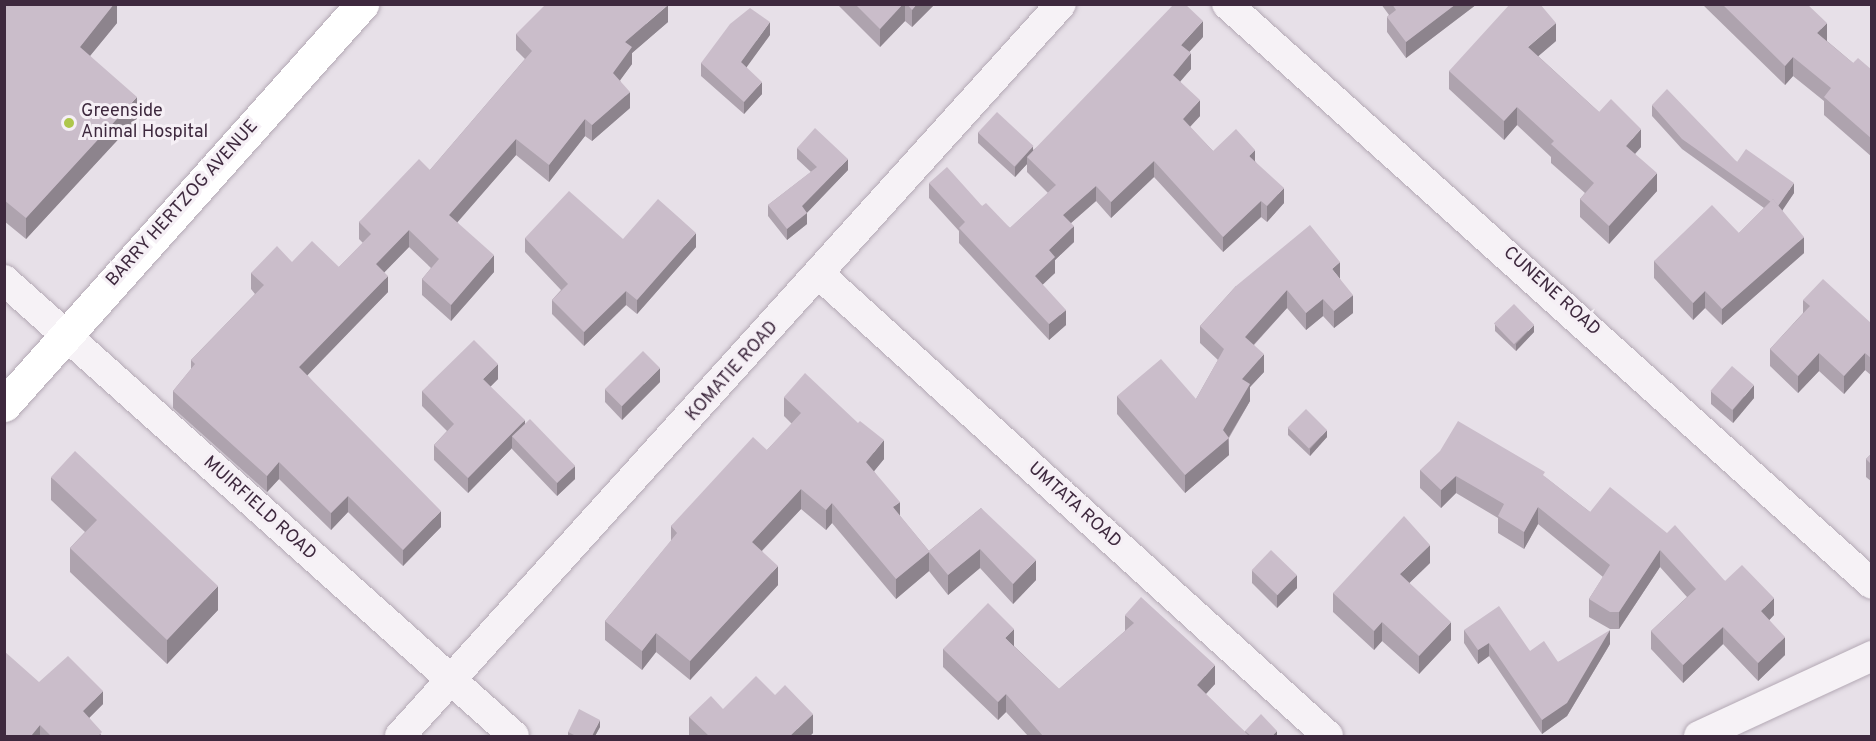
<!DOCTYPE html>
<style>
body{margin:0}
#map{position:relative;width:1876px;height:741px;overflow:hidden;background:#e7e0e8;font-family:Overpass,sans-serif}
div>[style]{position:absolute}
.roads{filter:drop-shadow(0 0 2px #b4a9b5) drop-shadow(0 0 2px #b4a9b5)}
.street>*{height:30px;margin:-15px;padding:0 15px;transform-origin:15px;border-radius:15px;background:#f6f2f6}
.secondary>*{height:33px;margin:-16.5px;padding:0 16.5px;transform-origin:16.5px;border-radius:16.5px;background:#fff}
.wall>*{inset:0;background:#aea3ae}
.shaded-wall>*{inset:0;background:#8d848d}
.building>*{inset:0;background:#cabdca;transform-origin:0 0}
.dots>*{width:16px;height:16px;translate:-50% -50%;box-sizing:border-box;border:3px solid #f5eff5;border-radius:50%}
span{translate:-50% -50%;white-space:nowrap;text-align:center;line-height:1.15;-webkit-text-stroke:6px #f5eff5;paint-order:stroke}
.poi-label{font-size:18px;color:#3e293e}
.left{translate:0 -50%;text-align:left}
.street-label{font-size:18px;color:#3e293e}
.frame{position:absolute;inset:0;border:6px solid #3e293e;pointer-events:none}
</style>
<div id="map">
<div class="roads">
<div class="street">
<div style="left:1227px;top:4px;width:867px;rotate:41.96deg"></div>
<div style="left:820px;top:275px;width:686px;rotate:42.22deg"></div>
<div style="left:4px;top:280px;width:684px;rotate:41.8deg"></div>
<div style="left:400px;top:736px;width:986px;rotate:-47.92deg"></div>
<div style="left:1699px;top:736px;width:191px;rotate:-24.8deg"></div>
</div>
<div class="secondary">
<div style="left:4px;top:405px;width:538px;rotate:-48.24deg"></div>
</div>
</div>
<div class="wall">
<div style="clip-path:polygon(4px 4px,117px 4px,117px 23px,90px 56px,137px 119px,26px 239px,4px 221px)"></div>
<div style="clip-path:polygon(837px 4px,935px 4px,912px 27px,905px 21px,880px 47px)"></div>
<div style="clip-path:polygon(1381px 4px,1477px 4px,1406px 58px,1387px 32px,1387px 17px,1389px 15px)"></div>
<div style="clip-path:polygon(1702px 4px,1807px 4px,1827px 41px,1853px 63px,1872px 70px,1872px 157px,1824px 115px,1824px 101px,1793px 76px,1785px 85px)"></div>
<div style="clip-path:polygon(668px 22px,632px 53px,632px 64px,620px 80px,630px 108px,592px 141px,585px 136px,549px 182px,516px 155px,457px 222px,494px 272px,451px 321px,422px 295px,422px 279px,431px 268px,409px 247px,384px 272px,388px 292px,307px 375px,441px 527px,403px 566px,348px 512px,331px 530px,279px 479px,267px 492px,173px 408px,173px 391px,191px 369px,191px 360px,255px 294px,251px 289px,251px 273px,292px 262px,339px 267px,363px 243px,359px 239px,359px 222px,430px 170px,525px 59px,516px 50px,516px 34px)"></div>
<div style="clip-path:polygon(770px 35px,746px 67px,762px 94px,744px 114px,701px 76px,701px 63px)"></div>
<div style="clip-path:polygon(1203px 37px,1189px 52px,1191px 69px,1180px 81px,1200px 116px,1190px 127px,1213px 151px,1255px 161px,1284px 203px,1267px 222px,1261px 217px,1223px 252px,1154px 177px,1111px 218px,1096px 201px,1071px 223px,1074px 242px,1055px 260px,1055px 273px,1042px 284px,1066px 325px,1049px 340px,959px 243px,959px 231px,929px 198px,929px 183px,982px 206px,1010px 228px,1048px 193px,1027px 172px,1027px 164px,1015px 177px,978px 143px,978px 132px,1033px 150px)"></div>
<div style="clip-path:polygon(1556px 41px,1538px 56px,1599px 112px,1641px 147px,1635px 154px,1657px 191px,1609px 244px,1580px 217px,1580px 199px,1585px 193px,1551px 163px,1551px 157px,1517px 125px,1504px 140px,1449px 89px,1449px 71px)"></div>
<div style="clip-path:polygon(1652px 105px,1737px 162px,1794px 193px,1782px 210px,1804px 253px,1722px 325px,1705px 308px,1693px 320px,1654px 278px,1654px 261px,1739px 233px,1764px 208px,1682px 149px,1652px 116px)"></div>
<div style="clip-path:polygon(797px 148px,848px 170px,807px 212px,807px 224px,787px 240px,768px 216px,768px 205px,811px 172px,797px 159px)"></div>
<div style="clip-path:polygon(525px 238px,623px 239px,696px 247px,637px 314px,626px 305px,584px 346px,552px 314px,552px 300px,561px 290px,525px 252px)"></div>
<div style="clip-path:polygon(1340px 279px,1353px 313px,1334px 328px,1323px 316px,1306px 330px,1287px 308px,1254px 345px,1264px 372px,1250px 387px,1250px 401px,1229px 438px,1229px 455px,1185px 493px,1117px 414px,1117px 396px,1196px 399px,1218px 360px,1200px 343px,1200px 326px,1236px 286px)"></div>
<div style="clip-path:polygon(1803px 300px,1872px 324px,1872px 376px,1865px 370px,1844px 394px,1819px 371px,1798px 393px,1770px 366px,1770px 349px,1803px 313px)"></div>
<div style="clip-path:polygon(1495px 324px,1534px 332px,1516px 351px,1495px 331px)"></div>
<div style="clip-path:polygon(498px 379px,490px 387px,575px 479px,557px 496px,512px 449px,512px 448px,468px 493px,434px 460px,434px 445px,447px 431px,422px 406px,422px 391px)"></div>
<div style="clip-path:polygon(660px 382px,622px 420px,605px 402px,605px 389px)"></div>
<div style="clip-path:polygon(1711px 391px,1754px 398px,1733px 423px,1711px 404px)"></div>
<div style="clip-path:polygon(784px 397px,884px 459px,874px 471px,900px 516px,929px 551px,981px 508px,1036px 580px,1013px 604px,980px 568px,948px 595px,929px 571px,896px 599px,832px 523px,826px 530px,801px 509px,762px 551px,778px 585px,690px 680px,656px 652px,642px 670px,605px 640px,605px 621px,671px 541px,671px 526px,767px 450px,792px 424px,784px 416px)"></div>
<div style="clip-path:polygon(1288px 428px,1327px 437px,1310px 456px,1288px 435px)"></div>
<div style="clip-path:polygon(1872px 453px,1872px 482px,1866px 477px,1866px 459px)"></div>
<div style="clip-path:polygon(1420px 470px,1545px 477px,1590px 512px,1725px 581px,1774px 615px,1769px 620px,1785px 655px,1758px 681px,1723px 644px,1683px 683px,1651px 649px,1651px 631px,1687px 597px,1660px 567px,1619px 629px,1610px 629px,1589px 617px,1589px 599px,1603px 577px,1538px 524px,1524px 549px,1498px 533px,1498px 518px,1456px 493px,1441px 508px,1420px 488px)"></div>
<div style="clip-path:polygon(51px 477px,218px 610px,167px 664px,70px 572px,70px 548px,85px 532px,51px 500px)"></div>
<div style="clip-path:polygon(1430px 563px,1409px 583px,1451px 640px,1419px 674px,1382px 641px,1374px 650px,1333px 612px,1333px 593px)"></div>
<div style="clip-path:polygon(1252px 570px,1297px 588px,1277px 608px,1252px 583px)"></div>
<div style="clip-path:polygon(1125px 615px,1215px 684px,1205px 694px,1245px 732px,1245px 731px,1277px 736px,1028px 736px,1006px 712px,998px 720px,943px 667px,943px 649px,1014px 646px,1059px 689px,1125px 631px)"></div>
<div style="clip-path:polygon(1464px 630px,1530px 651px,1558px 662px,1610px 644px,1567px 716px,1542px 734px,1489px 656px,1478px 664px,1464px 643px)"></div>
<div style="clip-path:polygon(39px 682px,103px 704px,89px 718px,102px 736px,4px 736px)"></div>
<div style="clip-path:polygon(723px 709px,813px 733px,810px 736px,689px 736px,689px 717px)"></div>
<div style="clip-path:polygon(600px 727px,595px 736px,568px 736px,568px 732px)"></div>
</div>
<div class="shaded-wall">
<div style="clip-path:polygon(114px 4px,117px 4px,117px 23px,80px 68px,80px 47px)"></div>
<div style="clip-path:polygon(903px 4px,905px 4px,905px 21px,880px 47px,880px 29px)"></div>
<div style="clip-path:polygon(917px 4px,935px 4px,912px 27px,912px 10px)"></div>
<div style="clip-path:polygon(1456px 4px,1477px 4px,1406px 58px,1406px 42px)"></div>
<div style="clip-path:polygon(668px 5px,668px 22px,632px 53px,632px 64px,613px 90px,613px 73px,625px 42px)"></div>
<div style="clip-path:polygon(1203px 21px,1203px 37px,1181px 61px,1181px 45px)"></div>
<div style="clip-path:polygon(770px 22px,770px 35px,741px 75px,741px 62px)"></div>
<div style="clip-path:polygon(1556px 23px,1556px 41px,1528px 65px,1528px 47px)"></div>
<div style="clip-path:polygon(1827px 23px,1827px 42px,1817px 33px)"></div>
<div style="clip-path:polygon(1191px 53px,1191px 69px,1173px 90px,1173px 75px)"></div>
<div style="clip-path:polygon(1793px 57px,1793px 76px,1785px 85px,1785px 66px)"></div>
<div style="clip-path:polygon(762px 82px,762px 94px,744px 114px,744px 102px)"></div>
<div style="clip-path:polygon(630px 92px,630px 108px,592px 141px,592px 125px)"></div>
<div style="clip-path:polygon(137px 97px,137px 119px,26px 239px,26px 218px)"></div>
<div style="clip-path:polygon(1200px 100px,1200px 116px,1183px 134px,1183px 119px)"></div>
<div style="clip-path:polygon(1517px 107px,1517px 125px,1504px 140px,1504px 121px)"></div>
<div style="clip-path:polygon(585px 119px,585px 136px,549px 182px,549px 165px)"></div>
<div style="clip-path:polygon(1641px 129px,1641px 147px,1626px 164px,1626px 146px)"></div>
<div style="clip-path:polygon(516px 139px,516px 155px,449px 232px,449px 215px)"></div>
<div style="clip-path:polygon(1033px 146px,1033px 157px,1027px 157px,1027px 164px,1015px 177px,1015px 167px)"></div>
<div style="clip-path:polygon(1255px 150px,1255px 166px,1249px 156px)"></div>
<div style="clip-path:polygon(848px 159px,848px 170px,804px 216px,807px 213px,807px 224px,787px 240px,787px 229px,802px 206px)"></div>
<div style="clip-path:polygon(1154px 161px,1154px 177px,1111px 218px,1111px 202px)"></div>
<div style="clip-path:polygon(1657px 173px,1657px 191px,1609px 244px,1609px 226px)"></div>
<div style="clip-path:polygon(1794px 183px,1794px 193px,1778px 217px,1778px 206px)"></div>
<div style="clip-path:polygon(1096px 186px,1096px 201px,1063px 230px,1063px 215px)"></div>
<div style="clip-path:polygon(1284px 188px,1284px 203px,1267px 222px,1267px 206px)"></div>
<div style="clip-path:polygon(1261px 201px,1261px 217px,1223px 252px,1223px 237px)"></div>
<div style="clip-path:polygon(1074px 226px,1074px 242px,1055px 260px,1055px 273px,1035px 292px,1035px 276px,1049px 250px)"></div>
<div style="clip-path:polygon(409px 230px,409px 247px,376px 281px,376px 264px)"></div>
<div style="clip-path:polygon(696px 233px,696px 247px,637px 314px,637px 300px)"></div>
<div style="clip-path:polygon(1804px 237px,1804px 253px,1722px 325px,1722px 309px)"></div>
<div style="clip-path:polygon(494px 255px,494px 272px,451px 321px,451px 305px)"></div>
<div style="clip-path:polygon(1340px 262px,1340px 279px,1332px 269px)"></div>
<div style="clip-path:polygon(388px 276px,388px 292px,299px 384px,299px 367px)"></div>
<div style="clip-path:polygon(1287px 290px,1287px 308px,1245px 354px,1245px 337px)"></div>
<div style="clip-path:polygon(626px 291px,626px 305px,584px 346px,584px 332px)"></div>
<div style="clip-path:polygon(1705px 291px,1705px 308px,1693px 320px,1693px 303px)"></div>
<div style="clip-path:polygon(1353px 295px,1353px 313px,1334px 328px,1334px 311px)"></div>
<div style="clip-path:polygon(1323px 299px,1323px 316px,1306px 330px,1306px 313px)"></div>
<div style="clip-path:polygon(1066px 310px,1066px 325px,1049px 340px,1049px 324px)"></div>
<div style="clip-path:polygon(1534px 325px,1534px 332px,1516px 351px,1516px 344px)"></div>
<div style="clip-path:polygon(1819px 353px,1819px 371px,1798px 393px,1798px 376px)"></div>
<div style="clip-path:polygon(1865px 353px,1865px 370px,1844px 394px,1844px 376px)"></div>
<div style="clip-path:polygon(1264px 354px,1264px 372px,1250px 387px,1250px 401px,1228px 438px,1229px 455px,1185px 493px,1185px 475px,1223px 430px,1242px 379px)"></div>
<div style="clip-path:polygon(498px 364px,498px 379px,483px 394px,483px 379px)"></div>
<div style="clip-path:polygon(660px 368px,660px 382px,622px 420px,622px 406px)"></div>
<div style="clip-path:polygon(1754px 385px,1754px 398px,1733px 423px,1733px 410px)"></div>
<div style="clip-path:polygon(525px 420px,525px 435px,512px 436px,512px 448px,468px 493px,468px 478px)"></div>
<div style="clip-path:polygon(1327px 430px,1327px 437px,1310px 456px,1310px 449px)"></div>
<div style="clip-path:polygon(884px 440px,884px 459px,866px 481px,866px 462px)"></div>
<div style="clip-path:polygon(279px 462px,279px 479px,267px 492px,267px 476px)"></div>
<div style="clip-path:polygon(575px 466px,575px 479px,557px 496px,557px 482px)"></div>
<div style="clip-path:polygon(1456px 476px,1456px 493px,1441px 508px,1441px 490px)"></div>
<div style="clip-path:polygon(801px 489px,801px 509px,752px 561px,752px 542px)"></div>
<div style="clip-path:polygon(348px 496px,348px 512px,331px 530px,331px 513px)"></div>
<div style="clip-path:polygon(900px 502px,900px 521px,893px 507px)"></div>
<div style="clip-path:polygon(832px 503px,832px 523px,826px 530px,826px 510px)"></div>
<div style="clip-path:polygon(1538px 507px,1538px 524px,1524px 549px,1524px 532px)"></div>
<div style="clip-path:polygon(441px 511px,441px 527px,403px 566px,403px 550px)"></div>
<div style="clip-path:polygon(1430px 545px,1430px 563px,1400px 592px,1400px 574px)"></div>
<div style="clip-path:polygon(980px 549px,980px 568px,948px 595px,948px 575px)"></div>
<div style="clip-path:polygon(1660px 550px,1660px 567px,1619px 629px,1619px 612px)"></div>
<div style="clip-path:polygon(929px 552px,929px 571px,896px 599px,896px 579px)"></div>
<div style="clip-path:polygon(1036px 560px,1036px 580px,1013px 604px,1013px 584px)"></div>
<div style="clip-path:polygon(778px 566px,778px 585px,690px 680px,690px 661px)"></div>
<div style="clip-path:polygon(1297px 575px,1297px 588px,1277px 608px,1277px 594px)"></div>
<div style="clip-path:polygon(218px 586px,218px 610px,167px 664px,167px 640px)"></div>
<div style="clip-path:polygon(1774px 598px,1774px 615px,1761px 629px,1761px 611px)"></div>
<div style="clip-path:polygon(1382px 622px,1382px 641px,1374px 650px,1374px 631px)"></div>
<div style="clip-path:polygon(1451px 622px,1451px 640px,1419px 674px,1419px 656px)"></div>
<div style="clip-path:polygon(1723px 627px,1723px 644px,1683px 683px,1683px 665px)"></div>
<div style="clip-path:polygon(1014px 629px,1014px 647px,1005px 638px)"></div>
<div style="clip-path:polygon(1610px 630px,1610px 644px,1567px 716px,1542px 734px,1542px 720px)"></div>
<div style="clip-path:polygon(656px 633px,656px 652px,642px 670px,642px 651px)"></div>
<div style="clip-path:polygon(1785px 637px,1785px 655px,1758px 681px,1758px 663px)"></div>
<div style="clip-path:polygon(1489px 643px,1489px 656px,1478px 664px,1478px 650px)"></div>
<div style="clip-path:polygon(1215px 665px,1215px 684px,1197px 704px,1197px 685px)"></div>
<div style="clip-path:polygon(103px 691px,103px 704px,83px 724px,83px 711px)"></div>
<div style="clip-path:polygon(1006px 694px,1006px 712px,998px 720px,998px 702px)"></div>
<div style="clip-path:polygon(813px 714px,813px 733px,810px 736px,790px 736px)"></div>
<div style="clip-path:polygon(600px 720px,600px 727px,595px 736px,592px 736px)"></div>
<div style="clip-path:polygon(40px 725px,40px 736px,31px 736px)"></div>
<div style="clip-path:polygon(1277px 731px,1277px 736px,1272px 736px)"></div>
</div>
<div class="building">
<div style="clip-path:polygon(4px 4px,114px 4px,80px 47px,137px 97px,26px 218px,4px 200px)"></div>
<div style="clip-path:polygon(546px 4px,668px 5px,625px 42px,632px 47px,613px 73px,630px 92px,592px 125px,585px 119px,549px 165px,516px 139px,449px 215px,494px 255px,451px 305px,422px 279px,439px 259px,409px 230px,376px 264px,388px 276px,299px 367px,441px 511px,403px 550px,348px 496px,331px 513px,279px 462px,267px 476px,173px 391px,195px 364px,191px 360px,264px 285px,251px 273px,277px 246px,292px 262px,312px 241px,339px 267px,371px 234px,359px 222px,419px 159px,430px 170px,532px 51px,516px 34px)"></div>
<div style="clip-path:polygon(855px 4px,903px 4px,880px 29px)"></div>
<div style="clip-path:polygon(907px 4px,917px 4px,912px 10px)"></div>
<div style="clip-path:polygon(1174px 4px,1185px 4px,1203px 21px,1181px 45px,1191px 53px,1173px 75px,1200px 100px,1183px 119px,1213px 151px,1236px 129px,1255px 150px,1249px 156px,1284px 188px,1267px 206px,1261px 201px,1223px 237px,1154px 161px,1111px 202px,1096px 186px,1063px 215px,1074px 226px,1049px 250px,1055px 257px,1035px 276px,1066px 310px,1049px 324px,959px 228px,965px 222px,929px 183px,947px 167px,982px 206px,986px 203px,1010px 228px,1056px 185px,1027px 157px)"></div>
<div style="clip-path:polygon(1392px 4px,1456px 4px,1406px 42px,1387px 17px,1396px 10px)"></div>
<div style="clip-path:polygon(1510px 4px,1540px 4px,1556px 23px,1528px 47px,1599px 112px,1611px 99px,1641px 129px,1626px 146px,1657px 173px,1609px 226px,1580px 199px,1594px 183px,1551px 144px,1554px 141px,1517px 107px,1504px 121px,1449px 71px)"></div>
<div style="clip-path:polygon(1722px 4px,1807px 4px,1827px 23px,1817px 33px,1853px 63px,1858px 58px,1872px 70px,1872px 139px,1824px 97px,1831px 88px,1793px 57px,1785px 66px)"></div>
<div style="clip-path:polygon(750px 8px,770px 22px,741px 62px,762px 82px,744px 102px,701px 63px,730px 24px)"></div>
<div style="clip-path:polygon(1667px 89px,1737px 162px,1746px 149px,1794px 183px,1778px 206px,1773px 199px,1771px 202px,1682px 139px,1652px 105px)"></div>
<div style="left:997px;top:112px;width:50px;height:28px;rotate:43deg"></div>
<div style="clip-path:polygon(815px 128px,848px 159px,802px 206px,807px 213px,787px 229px,768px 205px,817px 167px,797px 148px)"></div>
<div style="clip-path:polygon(569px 191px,623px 239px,658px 199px,696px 233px,637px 300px,626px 291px,584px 332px,552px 300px,568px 284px,525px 238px)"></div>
<div style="clip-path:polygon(1773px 199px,1804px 237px,1722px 309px,1705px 291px,1693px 303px,1654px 261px,1712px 205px,1739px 233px)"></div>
<div style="clip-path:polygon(1310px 225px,1340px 262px,1332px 269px,1353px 295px,1334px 311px,1323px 299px,1306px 313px,1287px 290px,1245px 337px,1264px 354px,1242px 379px,1250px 384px,1223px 430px,1229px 438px,1185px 475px,1117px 396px,1161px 359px,1196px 399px,1224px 349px,1200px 326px,1236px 286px)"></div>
<div style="clip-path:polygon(1823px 279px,1872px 324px,1872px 359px,1865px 353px,1844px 376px,1819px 353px,1798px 376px,1770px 349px,1810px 306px,1803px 300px)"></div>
<div style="left:1514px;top:304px;width:29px;height:28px;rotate:46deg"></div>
<div style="clip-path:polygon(474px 340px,498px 364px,483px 379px,525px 420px,468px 478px,434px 445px,454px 424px,422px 391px)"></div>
<div style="left:643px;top:351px;width:24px;height:54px;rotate:45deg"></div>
<div style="left:1732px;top:366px;width:29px;height:33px;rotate:41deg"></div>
<div style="clip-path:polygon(805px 373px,858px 423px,860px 421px,884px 440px,866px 462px,900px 502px,893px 507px,929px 551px,981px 508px,1036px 560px,1013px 584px,980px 549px,948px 575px,929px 552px,896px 579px,832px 503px,826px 510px,801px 489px,752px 542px,778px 566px,690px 661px,656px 633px,642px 651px,605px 621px,677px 533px,671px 526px,753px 437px,767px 450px,801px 413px,784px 397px)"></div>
<div style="left:1306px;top:409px;width:30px;height:26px;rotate:45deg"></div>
<div style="left:530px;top:419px;width:65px;height:25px;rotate:46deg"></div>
<div style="clip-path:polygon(1458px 421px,1545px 472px,1543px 475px,1590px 512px,1610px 487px,1667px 533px,1675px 525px,1725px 581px,1742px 565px,1774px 598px,1761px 611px,1785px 637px,1758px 663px,1723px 627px,1683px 665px,1651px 631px,1696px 589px,1660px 550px,1619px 612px,1610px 612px,1589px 599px,1610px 565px,1538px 507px,1524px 532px,1498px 516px,1504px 504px,1456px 476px,1441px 490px,1420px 470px,1440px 451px)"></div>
<div style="clip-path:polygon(75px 451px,218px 586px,167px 640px,70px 548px,97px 520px,51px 477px)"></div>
<div style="clip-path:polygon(1872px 453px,1872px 465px,1866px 459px)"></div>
<div style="clip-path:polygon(1404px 516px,1430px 545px,1400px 574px,1451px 622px,1419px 656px,1382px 622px,1374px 631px,1333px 593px)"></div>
<div style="left:1271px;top:550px;width:36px;height:28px;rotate:44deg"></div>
<div style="clip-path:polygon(1141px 597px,1215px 665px,1197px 685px,1249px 736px,1081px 736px,1079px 735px,1078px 736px,1043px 736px,1006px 694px,998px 702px,943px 649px,988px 603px,1014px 629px,1005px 638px,1059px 689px,1134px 623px,1125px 615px)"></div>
<div style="clip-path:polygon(1499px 606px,1530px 651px,1544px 641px,1558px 662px,1610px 630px,1567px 703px,1542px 720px,1489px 643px,1478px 650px,1464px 630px)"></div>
<div style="clip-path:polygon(4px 651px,39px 682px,68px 656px,103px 691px,83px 711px,102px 732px,98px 736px,51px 736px,40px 725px,31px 736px,4px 736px)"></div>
<div style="clip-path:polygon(756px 676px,775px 695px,785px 685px,813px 714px,790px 736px,709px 736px,689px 717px,711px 696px,723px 709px)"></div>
<div style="clip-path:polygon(579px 709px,600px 720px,592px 736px,576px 736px,568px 732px)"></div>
<div style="clip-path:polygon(1261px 714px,1277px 731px,1272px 736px,1251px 736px,1245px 731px)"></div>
</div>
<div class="dots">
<div style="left:69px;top:123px;background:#aec74b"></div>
</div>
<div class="poi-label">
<span class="left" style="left:81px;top:123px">Greenside<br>Animal Hospital</span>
</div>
<div class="street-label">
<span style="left:183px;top:204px;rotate:-48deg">BARRY HERTZOG AVENUE</span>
<span style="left:1551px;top:292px;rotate:42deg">CUNENE ROAD</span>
<span style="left:733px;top:372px;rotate:-48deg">KOMATIE ROAD</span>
<span style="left:1074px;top:506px;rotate:42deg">UMTATA ROAD</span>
<span style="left:259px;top:509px;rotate:42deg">MUIRFIELD ROAD</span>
</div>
<div class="frame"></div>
</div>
